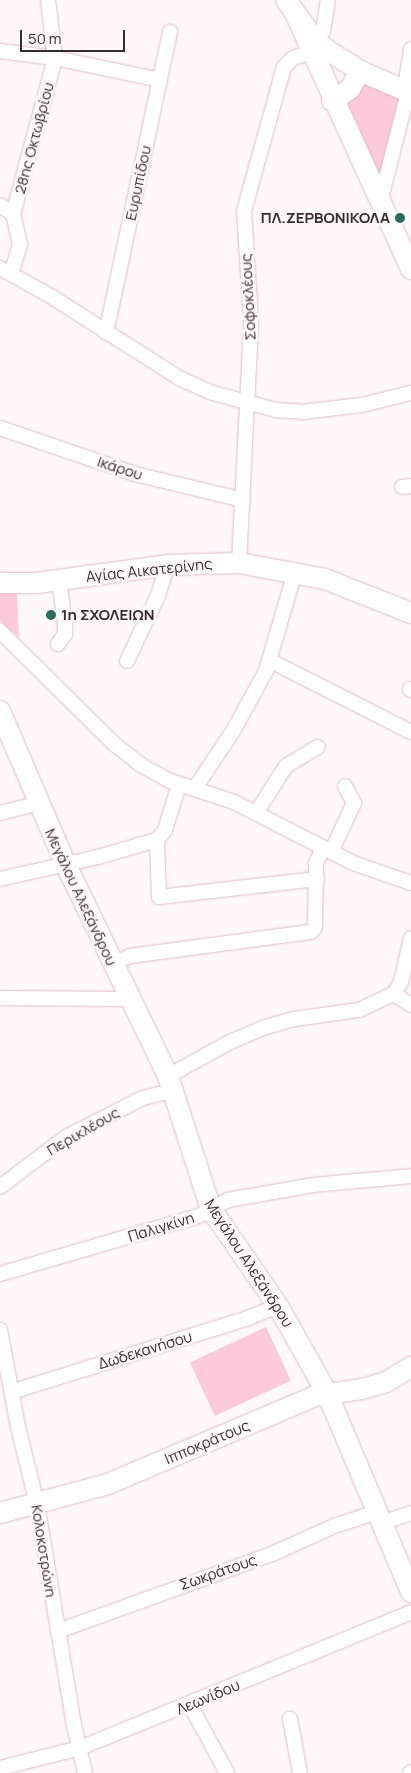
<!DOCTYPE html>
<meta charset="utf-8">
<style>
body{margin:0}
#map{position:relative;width:411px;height:1773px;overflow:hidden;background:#fff8fa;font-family:Manrope,sans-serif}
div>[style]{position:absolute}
.green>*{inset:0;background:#fdcadb;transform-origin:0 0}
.roads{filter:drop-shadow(0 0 1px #debdc8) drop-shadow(0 0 1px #debdc8)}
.street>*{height:14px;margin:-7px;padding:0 7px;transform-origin:7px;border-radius:7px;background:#fff}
.secondary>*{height:20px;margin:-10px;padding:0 10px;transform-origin:10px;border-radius:10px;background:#fff}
.dots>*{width:14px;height:14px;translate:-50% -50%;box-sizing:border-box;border:2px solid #fff8fa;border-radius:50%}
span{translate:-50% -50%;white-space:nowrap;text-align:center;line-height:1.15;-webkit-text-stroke:5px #fff8fa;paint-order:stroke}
.street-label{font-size:15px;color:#382b2f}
.poi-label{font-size:15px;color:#382b2f;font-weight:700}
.right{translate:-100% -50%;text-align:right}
.left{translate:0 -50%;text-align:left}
.scale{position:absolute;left:20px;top:30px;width:105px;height:22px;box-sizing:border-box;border:2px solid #382b2f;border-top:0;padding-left:6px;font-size:15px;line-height:18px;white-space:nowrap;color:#382b2f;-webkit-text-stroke:4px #fff8fa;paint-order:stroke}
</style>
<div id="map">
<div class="green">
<div style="clip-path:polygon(365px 77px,403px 94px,378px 188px,340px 106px)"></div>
<div style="clip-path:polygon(0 592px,17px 594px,19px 637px,0 621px)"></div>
<div style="left:266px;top:1327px;width:59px;height:84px;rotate:65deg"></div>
</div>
<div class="roads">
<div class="street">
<div style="left:315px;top:40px;width:12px;rotate:-48deg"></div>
<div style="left:323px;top:31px;width:31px;rotate:-81deg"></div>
<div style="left:0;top:51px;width:55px;rotate:7.3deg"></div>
<div style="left:55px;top:58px;width:107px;rotate:11.8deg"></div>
<div style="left:380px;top:202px;width:114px;rotate:-75.7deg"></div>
<div style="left:408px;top:92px;width:17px;rotate:-93deg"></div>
<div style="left:407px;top:75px;width:26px;rotate:-81deg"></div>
<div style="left:0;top:205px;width:16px;rotate:35deg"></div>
<div style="left:0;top:268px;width:60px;rotate:29.1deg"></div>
<div style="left:52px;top:297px;width:151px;rotate:32.5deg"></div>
<div style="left:179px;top:378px;width:37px;rotate:24deg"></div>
<div style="left:213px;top:393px;width:65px;rotate:15.1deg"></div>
<div style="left:276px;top:410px;width:26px;rotate:4deg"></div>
<div style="left:302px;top:412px;width:60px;rotate:-6.7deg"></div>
<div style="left:362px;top:405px;width:50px;rotate:-13.8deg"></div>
<div style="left:11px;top:274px;width:31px;rotate:-73deg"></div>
<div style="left:20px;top:244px;width:31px;rotate:-103deg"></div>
<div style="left:13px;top:214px;width:162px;rotate:-74.9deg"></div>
<div style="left:55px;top:58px;width:58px;rotate:-96.9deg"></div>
<div style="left:106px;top:333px;width:308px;rotate:-78deg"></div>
<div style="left:0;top:428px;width:143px;rotate:18.8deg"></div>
<div style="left:135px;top:474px;width:111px;rotate:13.5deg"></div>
<div style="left:402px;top:487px;width:9px;rotate:-6deg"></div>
<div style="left:239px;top:563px;width:241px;rotate:-87.1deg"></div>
<div style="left:251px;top:322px;width:111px;rotate:-93.6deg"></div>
<div style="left:244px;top:211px;width:149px;rotate:-74.5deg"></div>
<div style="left:284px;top:67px;width:13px;rotate:-45deg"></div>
<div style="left:293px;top:58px;width:19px;rotate:-18deg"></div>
<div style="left:0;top:631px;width:159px;rotate:44.7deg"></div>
<div style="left:113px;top:743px;width:36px;rotate:38deg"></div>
<div style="left:141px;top:765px;width:33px;rotate:29deg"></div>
<div style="left:170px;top:781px;width:67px;rotate:18.2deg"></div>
<div style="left:234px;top:802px;width:134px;rotate:27.1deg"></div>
<div style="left:353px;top:863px;width:61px;rotate:19deg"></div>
<div style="left:58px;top:644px;width:12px;rotate:-55deg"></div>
<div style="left:65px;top:634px;width:11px;rotate:-90deg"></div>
<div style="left:65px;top:623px;width:42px;rotate:-98.1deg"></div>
<div style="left:269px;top:660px;width:159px;rotate:26.9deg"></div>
<div style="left:127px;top:661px;width:70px;rotate:-64.5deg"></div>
<div style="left:157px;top:598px;width:35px;rotate:-72deg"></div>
<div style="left:410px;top:689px;width:1px;rotate:45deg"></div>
<div style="left:195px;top:788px;width:69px;rotate:-56.3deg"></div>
<div style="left:233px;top:731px;width:68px;rotate:-61.2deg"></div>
<div style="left:266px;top:671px;width:103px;rotate:-73.7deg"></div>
<div style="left:0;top:813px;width:38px;rotate:-14deg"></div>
<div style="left:256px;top:813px;width:56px;rotate:-57.4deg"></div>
<div style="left:286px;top:766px;width:37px;rotate:-31deg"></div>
<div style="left:157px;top:840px;width:57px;rotate:88deg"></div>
<div style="left:159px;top:897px;width:159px;rotate:-6.5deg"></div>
<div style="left:331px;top:852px;width:54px;rotate:-64.9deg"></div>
<div style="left:354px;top:803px;width:19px;rotate:-118deg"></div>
<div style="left:0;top:879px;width:100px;rotate:-12.7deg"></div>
<div style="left:98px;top:857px;width:61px;rotate:-16.1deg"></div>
<div style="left:157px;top:840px;width:13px;rotate:-51deg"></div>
<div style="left:165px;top:830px;width:47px;rotate:-72.7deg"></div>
<div style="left:113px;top:964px;width:19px;rotate:-25deg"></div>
<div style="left:130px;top:956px;width:183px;rotate:-7.6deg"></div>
<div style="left:311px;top:932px;width:6px;rotate:-51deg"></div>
<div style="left:315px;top:927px;width:64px;rotate:-89.1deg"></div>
<div style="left:316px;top:863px;width:17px;rotate:-65deg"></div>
<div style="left:394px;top:994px;width:20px;rotate:33deg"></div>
<div style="left:0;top:998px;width:128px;rotate:0.4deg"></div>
<div style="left:168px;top:1076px;width:71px;rotate:-28.7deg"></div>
<div style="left:230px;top:1042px;width:39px;rotate:-23deg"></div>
<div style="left:266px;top:1027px;width:29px;rotate:-16deg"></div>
<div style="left:294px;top:1019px;width:66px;rotate:-7.9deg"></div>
<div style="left:359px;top:1010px;width:38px;rotate:-25deg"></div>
<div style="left:394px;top:994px;width:14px;rotate:-60deg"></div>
<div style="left:401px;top:982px;width:45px;rotate:-77.2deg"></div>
<div style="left:0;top:1187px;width:83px;rotate:-37.1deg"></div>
<div style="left:66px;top:1137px;width:86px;rotate:-26.9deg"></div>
<div style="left:143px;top:1098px;width:32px;rotate:-14deg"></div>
<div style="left:0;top:1274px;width:206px;rotate:-16.3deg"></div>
<div style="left:198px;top:1216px;width:34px;rotate:-28deg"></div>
<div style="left:228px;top:1200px;width:86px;rotate:-10deg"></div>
<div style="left:313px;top:1185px;width:98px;rotate:-5.2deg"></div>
<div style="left:0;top:1330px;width:99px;rotate:79.5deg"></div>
<div style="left:18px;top:1427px;width:79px;rotate:76.1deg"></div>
<div style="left:37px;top:1504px;width:224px;rotate:80.5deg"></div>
<div style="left:74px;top:1725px;width:49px;rotate:77.1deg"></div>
<div style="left:11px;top:1392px;width:248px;rotate:-17.3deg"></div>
<div style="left:248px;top:1318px;width:32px;rotate:-22deg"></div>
<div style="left:381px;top:1523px;width:32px;rotate:-18deg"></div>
<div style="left:58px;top:1631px;width:227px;rotate:-19.8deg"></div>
<div style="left:272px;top:1554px;width:68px;rotate:-24.3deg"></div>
<div style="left:334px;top:1526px;width:45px;rotate:-18deg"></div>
<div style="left:190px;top:1705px;width:77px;rotate:61.4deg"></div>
<div style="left:290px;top:1719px;width:55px;rotate:79.5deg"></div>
<div style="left:0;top:1768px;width:82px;rotate:-14deg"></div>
<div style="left:80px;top:1748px;width:358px;rotate:-22.3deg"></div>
<div style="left:410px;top:1773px;width:1px;rotate:-45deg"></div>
</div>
<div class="secondary">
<div style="left:286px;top:0;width:49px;rotate:54.1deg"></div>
<div style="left:315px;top:40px;width:19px;rotate:39deg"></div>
<div style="left:330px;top:52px;width:36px;rotate:32deg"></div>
<div style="left:360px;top:71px;width:56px;rotate:23.3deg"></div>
<div style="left:295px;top:13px;width:281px;rotate:65.6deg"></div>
<div style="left:332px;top:101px;width:22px;rotate:-34deg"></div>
<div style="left:350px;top:89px;width:21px;rotate:-61deg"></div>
<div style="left:0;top:583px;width:37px"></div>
<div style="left:37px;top:583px;width:132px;rotate:-7.8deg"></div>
<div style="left:168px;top:565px;width:71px;rotate:-1.6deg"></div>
<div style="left:239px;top:563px;width:87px;rotate:10.5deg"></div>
<div style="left:325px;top:579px;width:92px;rotate:21.6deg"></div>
<div style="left:0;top:711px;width:168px;rotate:66.8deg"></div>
<div style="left:66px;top:865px;width:234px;rotate:64.2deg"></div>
<div style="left:168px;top:1076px;width:140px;rotate:72.1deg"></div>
<div style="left:211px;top:1209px;width:118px;rotate:55.4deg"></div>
<div style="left:278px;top:1306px;width:100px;rotate:60.6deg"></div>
<div style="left:327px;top:1393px;width:216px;rotate:67.1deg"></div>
<div style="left:0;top:1513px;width:112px;rotate:-15deg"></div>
<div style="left:108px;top:1484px;width:225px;rotate:-23deg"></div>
<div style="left:315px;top:1396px;width:48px;rotate:-8.5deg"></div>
<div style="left:362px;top:1389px;width:25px;rotate:-16deg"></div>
<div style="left:386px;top:1382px;width:29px;rotate:-31deg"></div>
</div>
</div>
<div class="dots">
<div style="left:400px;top:218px;background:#296c5d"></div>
<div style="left:51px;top:615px;background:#296c5d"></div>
</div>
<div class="street-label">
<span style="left:34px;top:138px;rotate:-75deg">28ης Οκτωβρίου</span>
<span style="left:138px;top:183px;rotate:-78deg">Ευρυπίδου</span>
<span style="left:248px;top:297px;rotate:-93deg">Σοφοκλέους</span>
<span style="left:120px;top:468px;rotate:18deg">Ικάρου</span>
<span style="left:149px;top:570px;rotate:-6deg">Αγίας Αικατερίνης</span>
<span style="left:81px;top:897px;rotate:65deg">Μεγάλου Αλεξάνδρου</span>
<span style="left:83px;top:1131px;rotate:-30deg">Περικλέους</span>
<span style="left:161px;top:1227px;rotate:-17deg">Παλιγκίνη</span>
<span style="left:249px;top:1263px;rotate:57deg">Μεγάλου Αλεξάνδρου</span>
<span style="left:145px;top:1350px;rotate:-17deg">Δωδεκανήσου</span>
<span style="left:207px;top:1442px;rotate:-23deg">Ιπποκράτους</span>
<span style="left:44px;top:1551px;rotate:81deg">Κολοκοτρώνη</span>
<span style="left:218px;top:1572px;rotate:-19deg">Σωκράτους</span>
<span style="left:208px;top:1697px;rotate:-23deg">Λεωνίδου</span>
</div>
<div class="poi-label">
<span class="right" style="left:390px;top:218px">ΠΛ.ΖΕΡΒΟΝΙΚΟΛΑ</span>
<span class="left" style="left:61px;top:615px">1η ΣΧΟΛΕΙΩΝ</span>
</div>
<div class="scale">50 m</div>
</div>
